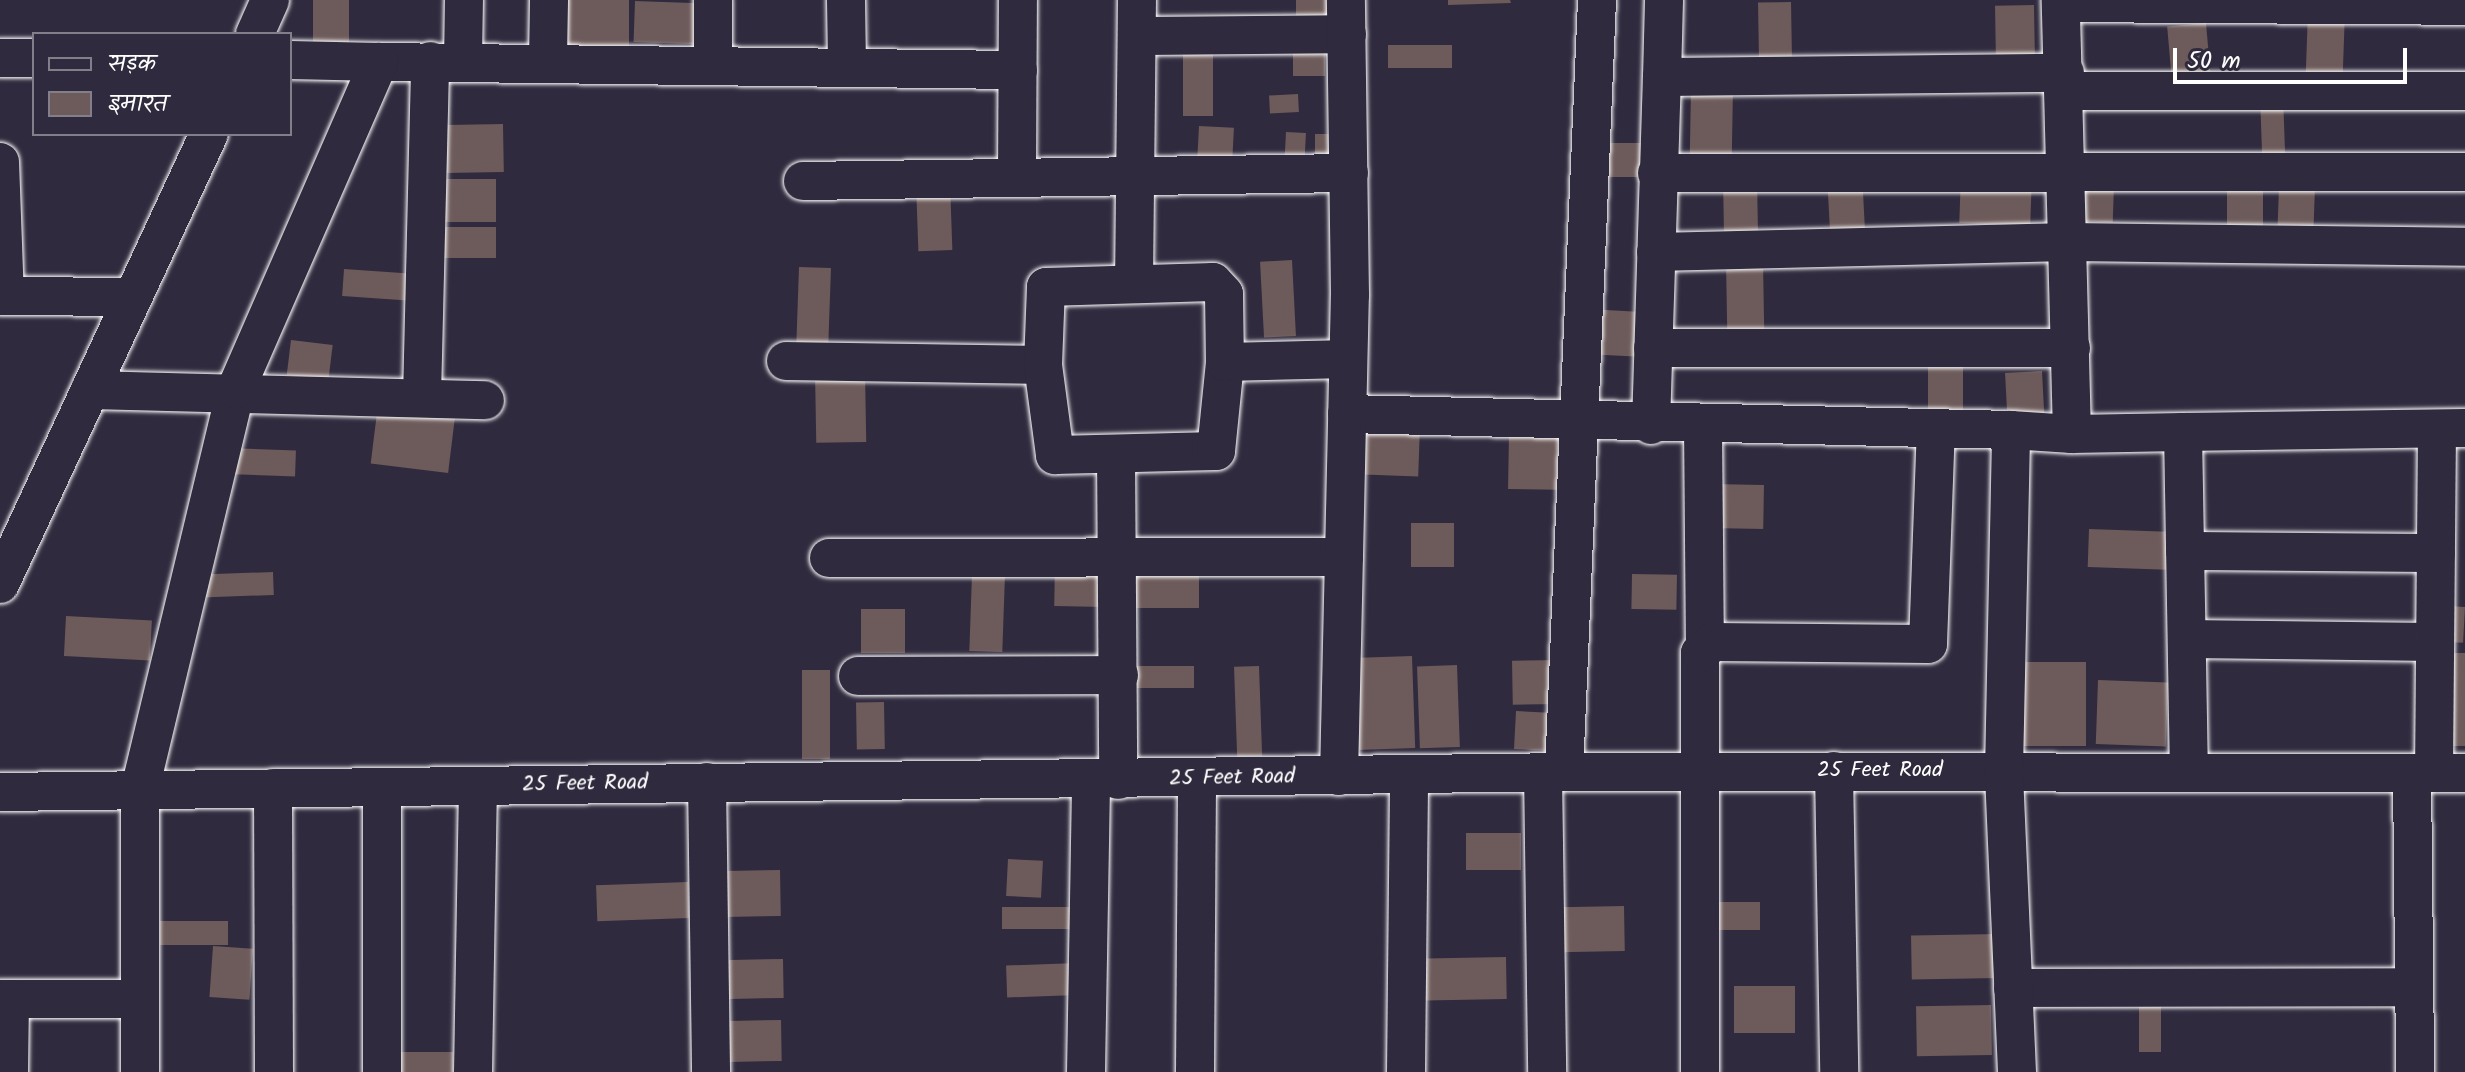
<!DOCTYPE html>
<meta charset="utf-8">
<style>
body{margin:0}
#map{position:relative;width:2465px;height:1072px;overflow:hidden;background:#2f2a3d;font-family:Kalam,"Playpen Sans Deva",sans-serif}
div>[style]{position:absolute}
.building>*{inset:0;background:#6d5a5a;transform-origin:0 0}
.roads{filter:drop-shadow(0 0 2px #fff) drop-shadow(0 0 2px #fff)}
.minor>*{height:38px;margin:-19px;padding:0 19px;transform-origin:19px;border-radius:19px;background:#2f2a3d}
span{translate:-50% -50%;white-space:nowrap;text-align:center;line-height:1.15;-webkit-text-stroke:6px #2f2a3d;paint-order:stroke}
.street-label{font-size:22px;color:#fff}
.legend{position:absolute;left:32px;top:32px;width:260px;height:104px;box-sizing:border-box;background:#2f2a3d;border:2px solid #827f8b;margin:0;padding:10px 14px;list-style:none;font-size:24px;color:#fff}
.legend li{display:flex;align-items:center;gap:16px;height:40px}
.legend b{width:40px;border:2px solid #827f8b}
.scale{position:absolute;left:2173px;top:48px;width:234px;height:36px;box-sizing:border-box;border:4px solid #fff;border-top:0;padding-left:10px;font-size:24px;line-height:28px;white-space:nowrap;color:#fff;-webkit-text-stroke:6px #2f2a3d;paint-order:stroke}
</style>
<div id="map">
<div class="building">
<div style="left:313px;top:0;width:36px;height:47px"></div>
<div style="left:554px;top:0;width:75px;height:47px"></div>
<div style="left:1296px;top:0;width:34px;height:32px"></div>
<div style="clip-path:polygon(1448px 0,1510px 0,1511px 3px,1448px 5px)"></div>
<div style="left:635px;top:1px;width:71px;height:41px;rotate:2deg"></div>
<div style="left:1791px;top:2px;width:70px;height:33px;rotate:89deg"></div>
<div style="left:2034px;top:5px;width:65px;height:39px;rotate:89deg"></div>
<div style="left:2308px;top:10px;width:37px;height:66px;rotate:2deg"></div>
<div style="left:2206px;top:23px;width:52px;height:39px;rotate:85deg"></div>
<div style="left:1325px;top:38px;width:38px;height:32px;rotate:90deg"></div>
<div style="left:1452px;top:45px;width:23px;height:64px;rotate:90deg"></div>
<div style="left:1183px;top:49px;width:30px;height:67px"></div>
<div style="left:1691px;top:87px;width:42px;height:72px;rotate:1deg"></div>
<div style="left:1298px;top:94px;width:18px;height:29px;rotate:87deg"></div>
<div style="left:2283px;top:94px;width:70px;height:23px;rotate:88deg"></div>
<div style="left:503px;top:124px;width:48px;height:72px;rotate:89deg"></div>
<div style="left:1199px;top:126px;width:35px;height:43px;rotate:3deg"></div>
<div style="left:1286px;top:132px;width:20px;height:38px;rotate:3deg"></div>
<div style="left:1315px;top:134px;width:24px;height:36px"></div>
<div style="left:1598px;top:143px;width:52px;height:34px"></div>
<div style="left:1862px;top:173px;width:71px;height:35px;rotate:87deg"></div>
<div style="left:1961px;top:173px;width:71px;height:50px;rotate:2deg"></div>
<div style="left:2227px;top:174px;width:36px;height:64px"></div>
<div style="left:1757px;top:177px;width:62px;height:34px;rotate:89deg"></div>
<div style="left:429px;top:179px;width:67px;height:43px"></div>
<div style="left:950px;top:182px;width:68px;height:34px;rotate:88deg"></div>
<div style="left:2077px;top:185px;width:37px;height:36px;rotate:2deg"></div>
<div style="left:2279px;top:186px;width:36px;height:39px;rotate:2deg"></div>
<div style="left:429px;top:227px;width:67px;height:31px"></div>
<div style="left:1292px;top:260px;width:76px;height:32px;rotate:87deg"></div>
<div style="left:1763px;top:261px;width:70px;height:37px;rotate:89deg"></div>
<div style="left:799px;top:267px;width:32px;height:80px;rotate:2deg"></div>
<div style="left:344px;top:269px;width:69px;height:27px;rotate:4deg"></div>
<div style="left:1587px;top:309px;width:65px;height:45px;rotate:3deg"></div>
<div style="left:291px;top:340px;width:42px;height:35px;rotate:7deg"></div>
<div style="left:1928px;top:351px;width:35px;height:74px"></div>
<div style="left:865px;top:371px;width:71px;height:50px;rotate:89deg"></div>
<div style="left:2042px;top:371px;width:44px;height:37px;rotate:87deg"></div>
<div style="left:378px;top:404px;width:78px;height:60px;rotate:7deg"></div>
<div style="left:1351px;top:424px;width:69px;height:50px;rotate:2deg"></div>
<div style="left:1509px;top:434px;width:49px;height:55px;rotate:1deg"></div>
<div style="left:227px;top:448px;width:69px;height:26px;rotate:2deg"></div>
<div style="left:1711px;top:484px;width:53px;height:44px;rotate:1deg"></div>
<div style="left:1411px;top:523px;width:43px;height:44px"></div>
<div style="left:2089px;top:529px;width:79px;height:38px;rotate:2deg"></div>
<div style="left:1055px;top:562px;width:51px;height:44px;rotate:1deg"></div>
<div style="left:1199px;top:564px;width:44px;height:72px;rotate:90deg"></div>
<div style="left:273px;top:572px;width:23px;height:73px;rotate:88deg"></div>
<div style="left:972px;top:574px;width:33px;height:77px;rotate:2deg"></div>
<div style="left:1632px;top:574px;width:45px;height:35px;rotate:1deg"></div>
<div style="left:2448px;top:606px;width:17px;height:36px;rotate:3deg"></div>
<div style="left:861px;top:609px;width:44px;height:44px"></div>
<div style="left:66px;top:616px;width:86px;height:40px;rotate:3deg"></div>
<div style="left:2465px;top:653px;width:93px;height:23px;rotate:90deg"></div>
<div style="left:1412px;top:656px;width:92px;height:60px;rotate:88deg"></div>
<div style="left:1558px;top:660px;width:44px;height:46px;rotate:89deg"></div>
<div style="left:2021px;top:662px;width:65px;height:84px"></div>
<div style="left:1457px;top:665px;width:82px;height:40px;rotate:88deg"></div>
<div style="left:1133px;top:666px;width:61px;height:22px"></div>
<div style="left:1259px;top:666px;width:90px;height:25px;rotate:88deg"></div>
<div style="left:802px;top:670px;width:28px;height:89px"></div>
<div style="left:2098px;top:680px;width:70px;height:64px;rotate:2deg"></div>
<div style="left:884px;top:702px;width:47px;height:28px;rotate:89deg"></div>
<div style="left:1516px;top:711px;width:44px;height:38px;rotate:3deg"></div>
<div style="left:1521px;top:833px;width:37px;height:55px;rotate:90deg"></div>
<div style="left:1008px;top:859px;width:35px;height:37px;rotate:3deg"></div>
<div style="left:780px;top:870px;width:46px;height:68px;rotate:89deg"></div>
<div style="left:688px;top:882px;width:36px;height:92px;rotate:88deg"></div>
<div style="left:1760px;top:902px;width:28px;height:54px;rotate:90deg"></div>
<div style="left:1624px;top:906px;width:45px;height:66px;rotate:89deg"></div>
<div style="left:1072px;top:907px;width:22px;height:70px;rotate:90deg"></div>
<div style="left:160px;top:921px;width:68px;height:24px"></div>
<div style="left:1999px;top:934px;width:44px;height:88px;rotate:89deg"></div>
<div style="left:213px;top:946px;width:40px;height:51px;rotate:4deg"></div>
<div style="left:1506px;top:957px;width:42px;height:94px;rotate:89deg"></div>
<div style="left:783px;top:959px;width:39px;height:65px;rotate:89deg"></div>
<div style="left:1077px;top:963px;width:32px;height:71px;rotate:88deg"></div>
<div style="left:1734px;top:986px;width:61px;height:47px"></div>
<div style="left:2139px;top:996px;width:22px;height:56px"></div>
<div style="left:1991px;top:1005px;width:50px;height:75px;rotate:89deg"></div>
<div style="left:781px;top:1020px;width:41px;height:65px;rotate:89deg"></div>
<div style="left:453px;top:1052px;width:20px;height:64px;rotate:90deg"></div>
</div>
<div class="roads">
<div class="minor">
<div style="left:713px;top:0;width:66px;rotate:90deg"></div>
<div style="left:846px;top:0;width:66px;rotate:89.1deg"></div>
<div style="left:2061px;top:3px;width:404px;rotate:0.4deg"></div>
<div style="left:255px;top:34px;width:37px;rotate:-66deg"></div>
<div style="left:1137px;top:36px;width:210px;rotate:-0.5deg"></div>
<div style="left:0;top:58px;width:34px"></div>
<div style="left:548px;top:59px;width:59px;rotate:-89deg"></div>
<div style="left:463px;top:61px;width:61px;rotate:-89.1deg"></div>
<div style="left:379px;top:62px;width:639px;rotate:0.72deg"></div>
<div style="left:1662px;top:77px;width:77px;rotate:-88.5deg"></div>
<div style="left:2065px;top:91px;width:400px"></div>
<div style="left:0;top:162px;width:134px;rotate:87.9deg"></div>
<div style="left:1657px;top:173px;width:808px;rotate:-0.07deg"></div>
<div style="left:1017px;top:176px;width:176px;rotate:-89.7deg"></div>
<div style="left:803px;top:181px;width:546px;rotate:-0.84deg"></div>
<div style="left:1656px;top:252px;width:413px;rotate:-1.4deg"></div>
<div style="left:2069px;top:242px;width:396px;rotate:0.7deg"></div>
<div style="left:1134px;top:284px;width:284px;rotate:-89.4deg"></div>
<div style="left:0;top:296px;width:133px;rotate:0.4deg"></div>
<div style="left:1653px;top:348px;width:418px"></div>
<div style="left:786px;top:361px;width:257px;rotate:0.9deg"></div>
<div style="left:1043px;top:365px;width:91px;rotate:82.4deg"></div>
<div style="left:1055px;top:455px;width:161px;rotate:-1.4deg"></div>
<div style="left:1216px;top:451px;width:89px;rotate:-84.2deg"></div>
<div style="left:1225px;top:362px;width:123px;rotate:-1.4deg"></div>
<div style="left:1043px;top:365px;width:78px;rotate:-87.8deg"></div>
<div style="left:1046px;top:287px;width:167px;rotate:-1.7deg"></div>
<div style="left:1213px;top:282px;width:16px;rotate:47deg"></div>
<div style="left:1224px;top:294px;width:68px;rotate:89.2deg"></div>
<div style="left:90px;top:390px;width:395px;rotate:1.5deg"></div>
<div style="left:422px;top:397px;width:336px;rotate:-88.6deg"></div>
<div style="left:1347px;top:414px;width:664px;rotate:1.38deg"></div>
<div style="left:1651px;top:425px;width:348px;rotate:-88.2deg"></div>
<div style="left:1662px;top:77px;width:403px;rotate:-0.6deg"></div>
<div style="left:1703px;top:426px;width:218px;rotate:89.5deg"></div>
<div style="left:2183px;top:432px;width:282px;rotate:-0.8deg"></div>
<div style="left:2072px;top:434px;width:111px;rotate:-1deg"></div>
<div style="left:2183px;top:432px;width:339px;rotate:89deg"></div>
<div style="left:1116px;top:454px;width:326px;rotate:89.6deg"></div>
<div style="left:2185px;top:551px;width:251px;rotate:0.5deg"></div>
<div style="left:829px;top:558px;width:515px;rotate:-0.11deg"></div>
<div style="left:0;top:584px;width:496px;rotate:-65.1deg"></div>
<div style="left:2187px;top:639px;width:248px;rotate:0.7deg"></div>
<div style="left:858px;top:676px;width:261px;rotate:-0.2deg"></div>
<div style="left:1834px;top:771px;width:301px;rotate:89deg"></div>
<div style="left:1543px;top:772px;width:300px;rotate:89.2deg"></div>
<div style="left:1564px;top:772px;width:773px;rotate:-87.55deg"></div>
<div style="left:2412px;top:773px;width:299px;rotate:89.4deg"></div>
<div style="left:2434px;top:773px;width:344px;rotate:-89.5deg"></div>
<div style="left:1339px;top:776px;width:481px;rotate:-88.7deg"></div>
<div style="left:1350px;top:295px;width:295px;rotate:-90.8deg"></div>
<div style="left:707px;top:782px;width:290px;rotate:89.2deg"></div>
<div style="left:382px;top:787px;width:285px;rotate:90deg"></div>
<div style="left:273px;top:788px;width:284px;rotate:89.8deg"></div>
<div style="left:0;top:792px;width:1564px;rotate:-0.73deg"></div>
<div style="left:1564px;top:772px;width:901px;rotate:0.06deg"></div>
<div style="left:2013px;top:988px;width:401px;rotate:-0.1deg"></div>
<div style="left:0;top:999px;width:140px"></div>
<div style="left:9px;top:1072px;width:73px;rotate:-89.2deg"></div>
<div style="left:140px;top:1072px;width:283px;rotate:-90deg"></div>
<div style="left:140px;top:789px;width:411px;rotate:-76.5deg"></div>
<div style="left:236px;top:389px;width:357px;rotate:-66.4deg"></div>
<div style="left:379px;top:62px;width:89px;rotate:-178.7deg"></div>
<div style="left:473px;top:1072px;width:286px;rotate:-89deg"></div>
<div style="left:1086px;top:1072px;width:293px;rotate:-89deg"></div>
<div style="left:1195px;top:1072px;width:293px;rotate:-89.6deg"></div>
<div style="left:1406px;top:1072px;width:297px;rotate:-89.4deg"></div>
<div style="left:1700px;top:1072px;width:419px;rotate:-90deg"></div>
<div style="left:1700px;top:653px;width:17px;rotate:-40deg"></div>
<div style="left:1713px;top:642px;width:215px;rotate:0.5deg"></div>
<div style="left:1928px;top:644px;width:215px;rotate:-87.9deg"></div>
<div style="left:2017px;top:1072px;width:301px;rotate:-92.5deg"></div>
<div style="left:2004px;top:771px;width:341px;rotate:-88.8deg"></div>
<div style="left:2011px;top:430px;width:61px;rotate:3.8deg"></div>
<div style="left:2072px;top:434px;width:434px;rotate:-91.5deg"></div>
</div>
</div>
<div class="street-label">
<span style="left:1880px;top:771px">25 Feet Road</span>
<span style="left:1232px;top:778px;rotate:-1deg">25 Feet Road</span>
<span style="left:585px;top:784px;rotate:-1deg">25 Feet Road</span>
</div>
<ul class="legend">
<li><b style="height:10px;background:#2f2a3d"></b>सड़क</li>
<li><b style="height:22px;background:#6d5a5a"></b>इमारत</li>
</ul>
<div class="scale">50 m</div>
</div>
